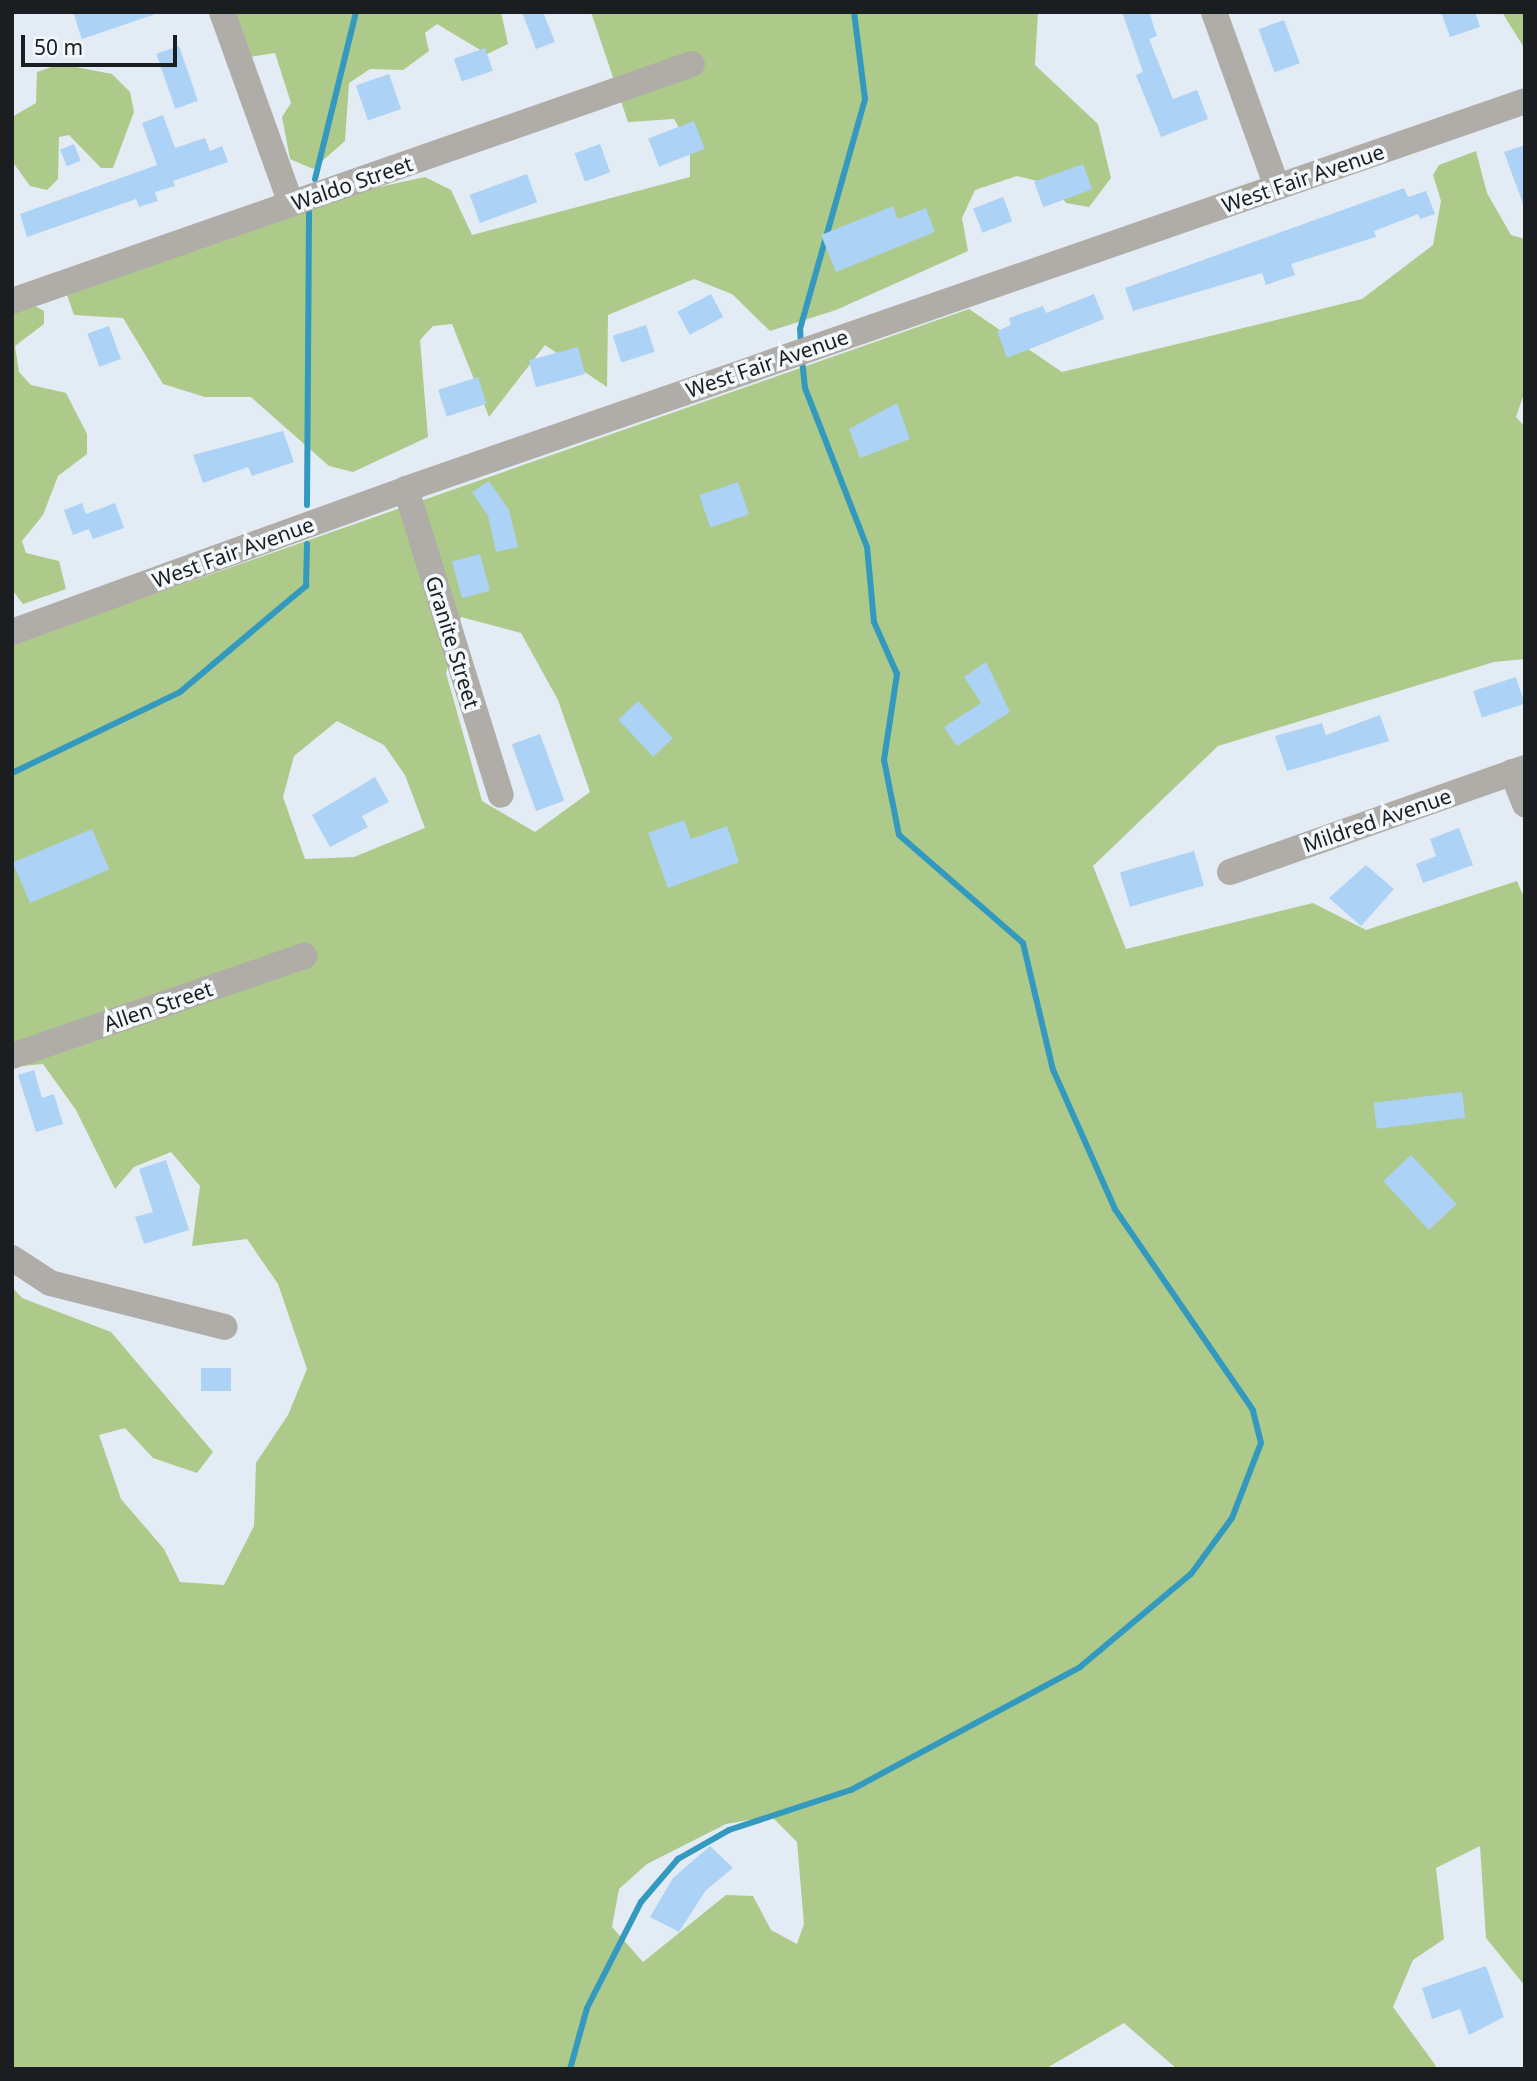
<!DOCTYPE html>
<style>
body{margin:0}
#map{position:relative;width:1537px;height:2081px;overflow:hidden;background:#e3ecf4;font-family:"Noto Sans",sans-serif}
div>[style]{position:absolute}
.green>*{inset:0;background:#adca8a}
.stream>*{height:6px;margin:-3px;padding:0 3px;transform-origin:3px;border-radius:3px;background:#3499be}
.building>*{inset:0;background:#acd2f5;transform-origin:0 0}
.minor>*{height:26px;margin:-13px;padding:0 13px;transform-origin:13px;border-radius:13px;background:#b0aca8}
span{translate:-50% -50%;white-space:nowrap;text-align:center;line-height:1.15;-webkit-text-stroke:7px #f3f8fd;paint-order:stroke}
.street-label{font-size:21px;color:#1a1e20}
.frame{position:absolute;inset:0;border:14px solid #1a1e20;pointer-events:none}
.scale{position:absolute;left:21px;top:35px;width:156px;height:32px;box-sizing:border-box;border:4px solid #1a1e20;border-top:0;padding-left:9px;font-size:21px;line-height:24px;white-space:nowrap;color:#1a1e20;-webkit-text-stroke:5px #f3f8fd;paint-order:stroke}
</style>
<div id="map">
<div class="green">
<div style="clip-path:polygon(231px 12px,501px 12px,508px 44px,487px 54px,437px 24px,425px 33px,429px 51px,403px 70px,370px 69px,349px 83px,345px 141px,313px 169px,290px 159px,282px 117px,291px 103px,275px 53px,249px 57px)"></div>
<div style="clip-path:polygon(591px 12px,1038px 12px,1035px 65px,1098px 124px,1111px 178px,1089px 207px,1066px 203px,1054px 185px,1017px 176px,975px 190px,962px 218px,968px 251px,836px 310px,770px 331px,732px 294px,694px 279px,608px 315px,607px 387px,545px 345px,489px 417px,452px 324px,433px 326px,420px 340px,428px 437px,353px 472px,329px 466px,251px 397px,205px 397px,163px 384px,123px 318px,74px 315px,66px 292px,356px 192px,425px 177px,451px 190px,472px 235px,690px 177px,690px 147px,674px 119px,628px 122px)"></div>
<div style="clip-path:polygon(1502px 12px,1525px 12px,1525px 49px,1508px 22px)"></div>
<div style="clip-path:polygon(60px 64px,112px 74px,130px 92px,134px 112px,113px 168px,101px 168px,69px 135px,59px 137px,58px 179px,47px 190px,30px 186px,12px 161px,12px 117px,36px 103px,37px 72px)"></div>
<div style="clip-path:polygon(evenodd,1476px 151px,1487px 193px,1511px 235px,1525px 239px,1525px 391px,1516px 417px,1525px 427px,1525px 659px,1494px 662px,1218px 746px,1093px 866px,1126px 949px,1313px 903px,1366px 930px,1517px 881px,1525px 900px,1525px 1986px,1486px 1938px,1480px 1846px,1436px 1868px,1444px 1939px,1413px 1960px,1393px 2007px,1436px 2066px,1429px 2069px,1177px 2069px,1124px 2023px,1045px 2069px,12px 2069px,12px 1287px,22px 1298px,111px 1332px,213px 1452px,197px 1473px,153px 1458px,125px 1428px,99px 1435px,121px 1499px,164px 1549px,180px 1582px,224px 1585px,254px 1526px,256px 1463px,288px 1415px,307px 1369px,278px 1284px,247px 1239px,192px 1246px,200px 1186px,171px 1152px,134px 1167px,115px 1189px,76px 1110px,43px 1064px,12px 1067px,12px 644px,969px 309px,1062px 372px,1362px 299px,1433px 245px,1441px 201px,1433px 175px,1439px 165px,1476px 151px,461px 617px,521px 633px,558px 700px,590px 792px,535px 832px,482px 801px,446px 673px,461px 617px,1476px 151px,337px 721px,384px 745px,405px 775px,425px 828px,354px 857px,305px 859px,283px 797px,294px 756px,337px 721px,1476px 151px,771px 1816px,797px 1842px,804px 1924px,797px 1944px,771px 1930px,753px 1896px,726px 1895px,643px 1962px,612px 1927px,619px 1889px,647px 1864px,726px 1824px,771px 1816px)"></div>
<div style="clip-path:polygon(33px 305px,44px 311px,44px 324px,15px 346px,19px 372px,31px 385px,66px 393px,87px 434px,87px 454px,58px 476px,43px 515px,22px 541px,26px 553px,59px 561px,66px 589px,23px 604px,12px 590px,12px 312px)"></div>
</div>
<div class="stream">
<div style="left:315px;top:179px;width:172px;rotate:-76.2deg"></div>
<div style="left:801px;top:346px;width:17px;rotate:-93deg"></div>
<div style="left:800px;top:329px;width:239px;rotate:-74.2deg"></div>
<div style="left:865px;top:99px;width:88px;rotate:-97.2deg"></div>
<div style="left:307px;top:505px;width:299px;rotate:-89.6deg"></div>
<div style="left:12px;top:773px;width:187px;rotate:-25.7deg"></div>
<div style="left:180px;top:692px;width:165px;rotate:-40.1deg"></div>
<div style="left:306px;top:586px;width:42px;rotate:-88.6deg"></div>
<div style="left:570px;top:2069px;width:63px;rotate:-74.4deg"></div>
<div style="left:587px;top:2008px;width:119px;rotate:-63deg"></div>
<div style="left:641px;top:1902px;width:57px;rotate:-49.3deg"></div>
<div style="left:678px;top:1859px;width:59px;rotate:-29.6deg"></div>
<div style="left:729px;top:1830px;width:128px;rotate:-18.2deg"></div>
<div style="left:851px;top:1790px;width:260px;rotate:-28.2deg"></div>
<div style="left:1080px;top:1667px;width:145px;rotate:-40deg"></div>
<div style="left:1191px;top:1574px;width:69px;rotate:-53.8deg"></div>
<div style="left:1232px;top:1518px;width:80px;rotate:-68.9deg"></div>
<div style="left:1261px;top:1443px;width:34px;rotate:-104deg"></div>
<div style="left:1253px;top:1410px;width:244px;rotate:-124.5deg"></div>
<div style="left:1115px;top:1209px;width:152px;rotate:-114deg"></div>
<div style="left:1053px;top:1070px;width:130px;rotate:-103.3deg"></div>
<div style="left:1023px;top:943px;width:164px;rotate:-138.9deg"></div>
<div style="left:899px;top:835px;width:76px;rotate:-101.3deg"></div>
<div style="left:884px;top:760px;width:87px;rotate:-81.4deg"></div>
<div style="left:897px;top:674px;width:57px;rotate:-113.9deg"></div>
<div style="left:874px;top:622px;width:75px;rotate:-95.3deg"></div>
<div style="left:867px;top:547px;width:171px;rotate:-111.3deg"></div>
<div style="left:805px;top:388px;width:31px;rotate:-96deg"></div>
</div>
<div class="building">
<div style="clip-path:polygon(73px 12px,153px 12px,153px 15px,82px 39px)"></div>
<div style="clip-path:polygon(522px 12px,543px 12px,555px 42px,536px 49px)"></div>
<div style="clip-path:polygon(1122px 12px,1149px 12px,1157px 36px,1149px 39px,1173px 99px,1197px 90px,1208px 119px,1161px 137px,1136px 75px,1143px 72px)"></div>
<div style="clip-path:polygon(1441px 12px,1475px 12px,1480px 27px,1450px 37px)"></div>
<div style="left:1284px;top:20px;width:46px;height:27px;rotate:70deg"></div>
<div style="left:179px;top:46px;width:58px;height:24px;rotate:71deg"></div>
<div style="left:485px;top:48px;width:24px;height:33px;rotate:71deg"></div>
<div style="left:389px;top:74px;width:37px;height:35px;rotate:71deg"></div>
<div style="clip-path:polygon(163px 115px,175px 148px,205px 138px,210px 151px,222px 146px,228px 162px,173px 181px,175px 186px,155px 192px,158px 201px,139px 207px,136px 199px,27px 237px,20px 214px,157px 165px,142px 123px)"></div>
<div style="left:694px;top:121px;width:30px;height:49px;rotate:69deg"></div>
<div style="left:74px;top:144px;width:18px;height:15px;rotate:68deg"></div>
<div style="left:600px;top:144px;width:30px;height:27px;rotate:70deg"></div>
<div style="clip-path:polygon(1525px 145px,1525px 203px,1523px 204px,1504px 152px)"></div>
<div style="left:1083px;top:164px;width:27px;height:52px;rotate:70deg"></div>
<div style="left:527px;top:174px;width:30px;height:61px;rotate:70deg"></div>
<div style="clip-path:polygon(1404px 188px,1408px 197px,1426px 191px,1435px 214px,1420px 219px,1418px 214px,1374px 231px,1376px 237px,1291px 264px,1295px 275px,1266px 285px,1262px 273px,1133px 311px,1125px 288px)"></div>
<div style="left:1003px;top:197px;width:26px;height:32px;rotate:69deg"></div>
<div style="clip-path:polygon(893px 206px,898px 219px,926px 208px,935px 232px,836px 272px,821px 235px)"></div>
<div style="left:711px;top:294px;width:26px;height:38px;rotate:62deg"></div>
<div style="clip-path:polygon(1094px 294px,1104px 319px,1007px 358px,997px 331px,1011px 325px,1009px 318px,1043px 306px,1046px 313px)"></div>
<div style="left:646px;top:325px;width:28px;height:35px;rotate:72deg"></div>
<div style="left:109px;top:326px;width:35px;height:23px;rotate:70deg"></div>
<div style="left:578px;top:347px;width:28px;height:51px;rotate:75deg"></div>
<div style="left:478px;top:377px;width:28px;height:42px;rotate:72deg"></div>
<div style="clip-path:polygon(897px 403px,910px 439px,860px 458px,849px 429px)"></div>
<div style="clip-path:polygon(283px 431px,294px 462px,252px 476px,248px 467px,203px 483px,193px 455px)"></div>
<div style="clip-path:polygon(489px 481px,509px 510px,518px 547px,496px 552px,488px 516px,472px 492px)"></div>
<div style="left:738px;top:482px;width:34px;height:41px;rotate:71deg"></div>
<div style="clip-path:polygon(82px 503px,86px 514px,115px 503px,124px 528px,93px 539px,89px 529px,73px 535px,64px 510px)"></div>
<div style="left:480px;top:554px;width:38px;height:29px;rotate:75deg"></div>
<div style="clip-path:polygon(986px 662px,1010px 712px,957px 746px,944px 727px,981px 703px,964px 677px)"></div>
<div style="left:1516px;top:677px;width:28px;height:45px;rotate:72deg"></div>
<div style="left:638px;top:701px;width:51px;height:27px;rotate:47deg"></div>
<div style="clip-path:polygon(1380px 715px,1389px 741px,1287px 771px,1275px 736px,1322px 723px,1326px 735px)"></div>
<div style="left:540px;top:734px;width:71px;height:30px;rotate:70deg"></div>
<div style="clip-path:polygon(375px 777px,389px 802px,362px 816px,368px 827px,330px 847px,312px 815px)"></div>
<div style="clip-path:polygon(684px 820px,691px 839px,727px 826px,739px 862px,668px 888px,648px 833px)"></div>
<div style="clip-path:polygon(1459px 828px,1473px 865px,1423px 883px,1416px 864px,1436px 856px,1430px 839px)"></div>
<div style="left:92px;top:829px;width:44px;height:86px;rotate:67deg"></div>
<div style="left:1194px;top:851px;width:36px;height:77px;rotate:74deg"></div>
<div style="clip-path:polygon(1366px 865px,1394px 889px,1361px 926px,1329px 898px)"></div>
<div style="clip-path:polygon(34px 1070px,42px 1098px,54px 1094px,63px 1124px,36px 1132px,18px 1075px)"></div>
<div style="left:1462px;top:1092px;width:26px;height:89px;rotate:83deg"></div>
<div style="left:1411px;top:1155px;width:67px;height:38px;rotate:47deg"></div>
<div style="clip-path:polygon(166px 1160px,189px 1230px,144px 1244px,135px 1217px,153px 1212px,139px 1169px)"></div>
<div style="left:201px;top:1368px;width:30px;height:23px"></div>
<div style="clip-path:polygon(710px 1846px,733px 1868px,706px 1890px,679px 1932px,650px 1917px,673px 1878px)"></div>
<div style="clip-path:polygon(1486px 1966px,1504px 2017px,1469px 2035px,1460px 2009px,1432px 2019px,1422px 1988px)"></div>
</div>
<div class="minor">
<div style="left:222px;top:12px;width:204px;rotate:70.2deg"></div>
<div style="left:1214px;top:12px;width:186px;rotate:70.2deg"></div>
<div style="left:12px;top:301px;width:720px;rotate:-19.21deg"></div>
<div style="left:406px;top:489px;width:320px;rotate:72.8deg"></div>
<div style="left:12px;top:632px;width:419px;rotate:-19.9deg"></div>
<div style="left:406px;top:489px;width:1184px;rotate:-19.12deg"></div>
<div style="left:1512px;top:772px;width:35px;rotate:68deg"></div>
<div style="left:1230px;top:872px;width:313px;rotate:-19.4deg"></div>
<div style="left:12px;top:1056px;width:309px;rotate:-18.9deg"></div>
<div style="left:12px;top:1258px;width:45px;rotate:33.3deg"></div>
<div style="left:50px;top:1283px;width:180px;rotate:14.1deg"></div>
</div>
<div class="street-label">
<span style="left:1303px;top:178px;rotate:-19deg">West Fair Avenue</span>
<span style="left:352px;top:183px;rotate:-19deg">Waldo Street</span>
<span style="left:767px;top:363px;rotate:-19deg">West Fair Avenue</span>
<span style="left:233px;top:552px;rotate:-20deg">West Fair Avenue</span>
<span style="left:453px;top:642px;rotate:73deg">Granite Street</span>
<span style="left:1377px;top:820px;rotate:-19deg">Mildred Avenue</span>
<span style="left:158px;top:1006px;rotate:-19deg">Allen Street</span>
</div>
<div class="frame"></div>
<div class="scale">50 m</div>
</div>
